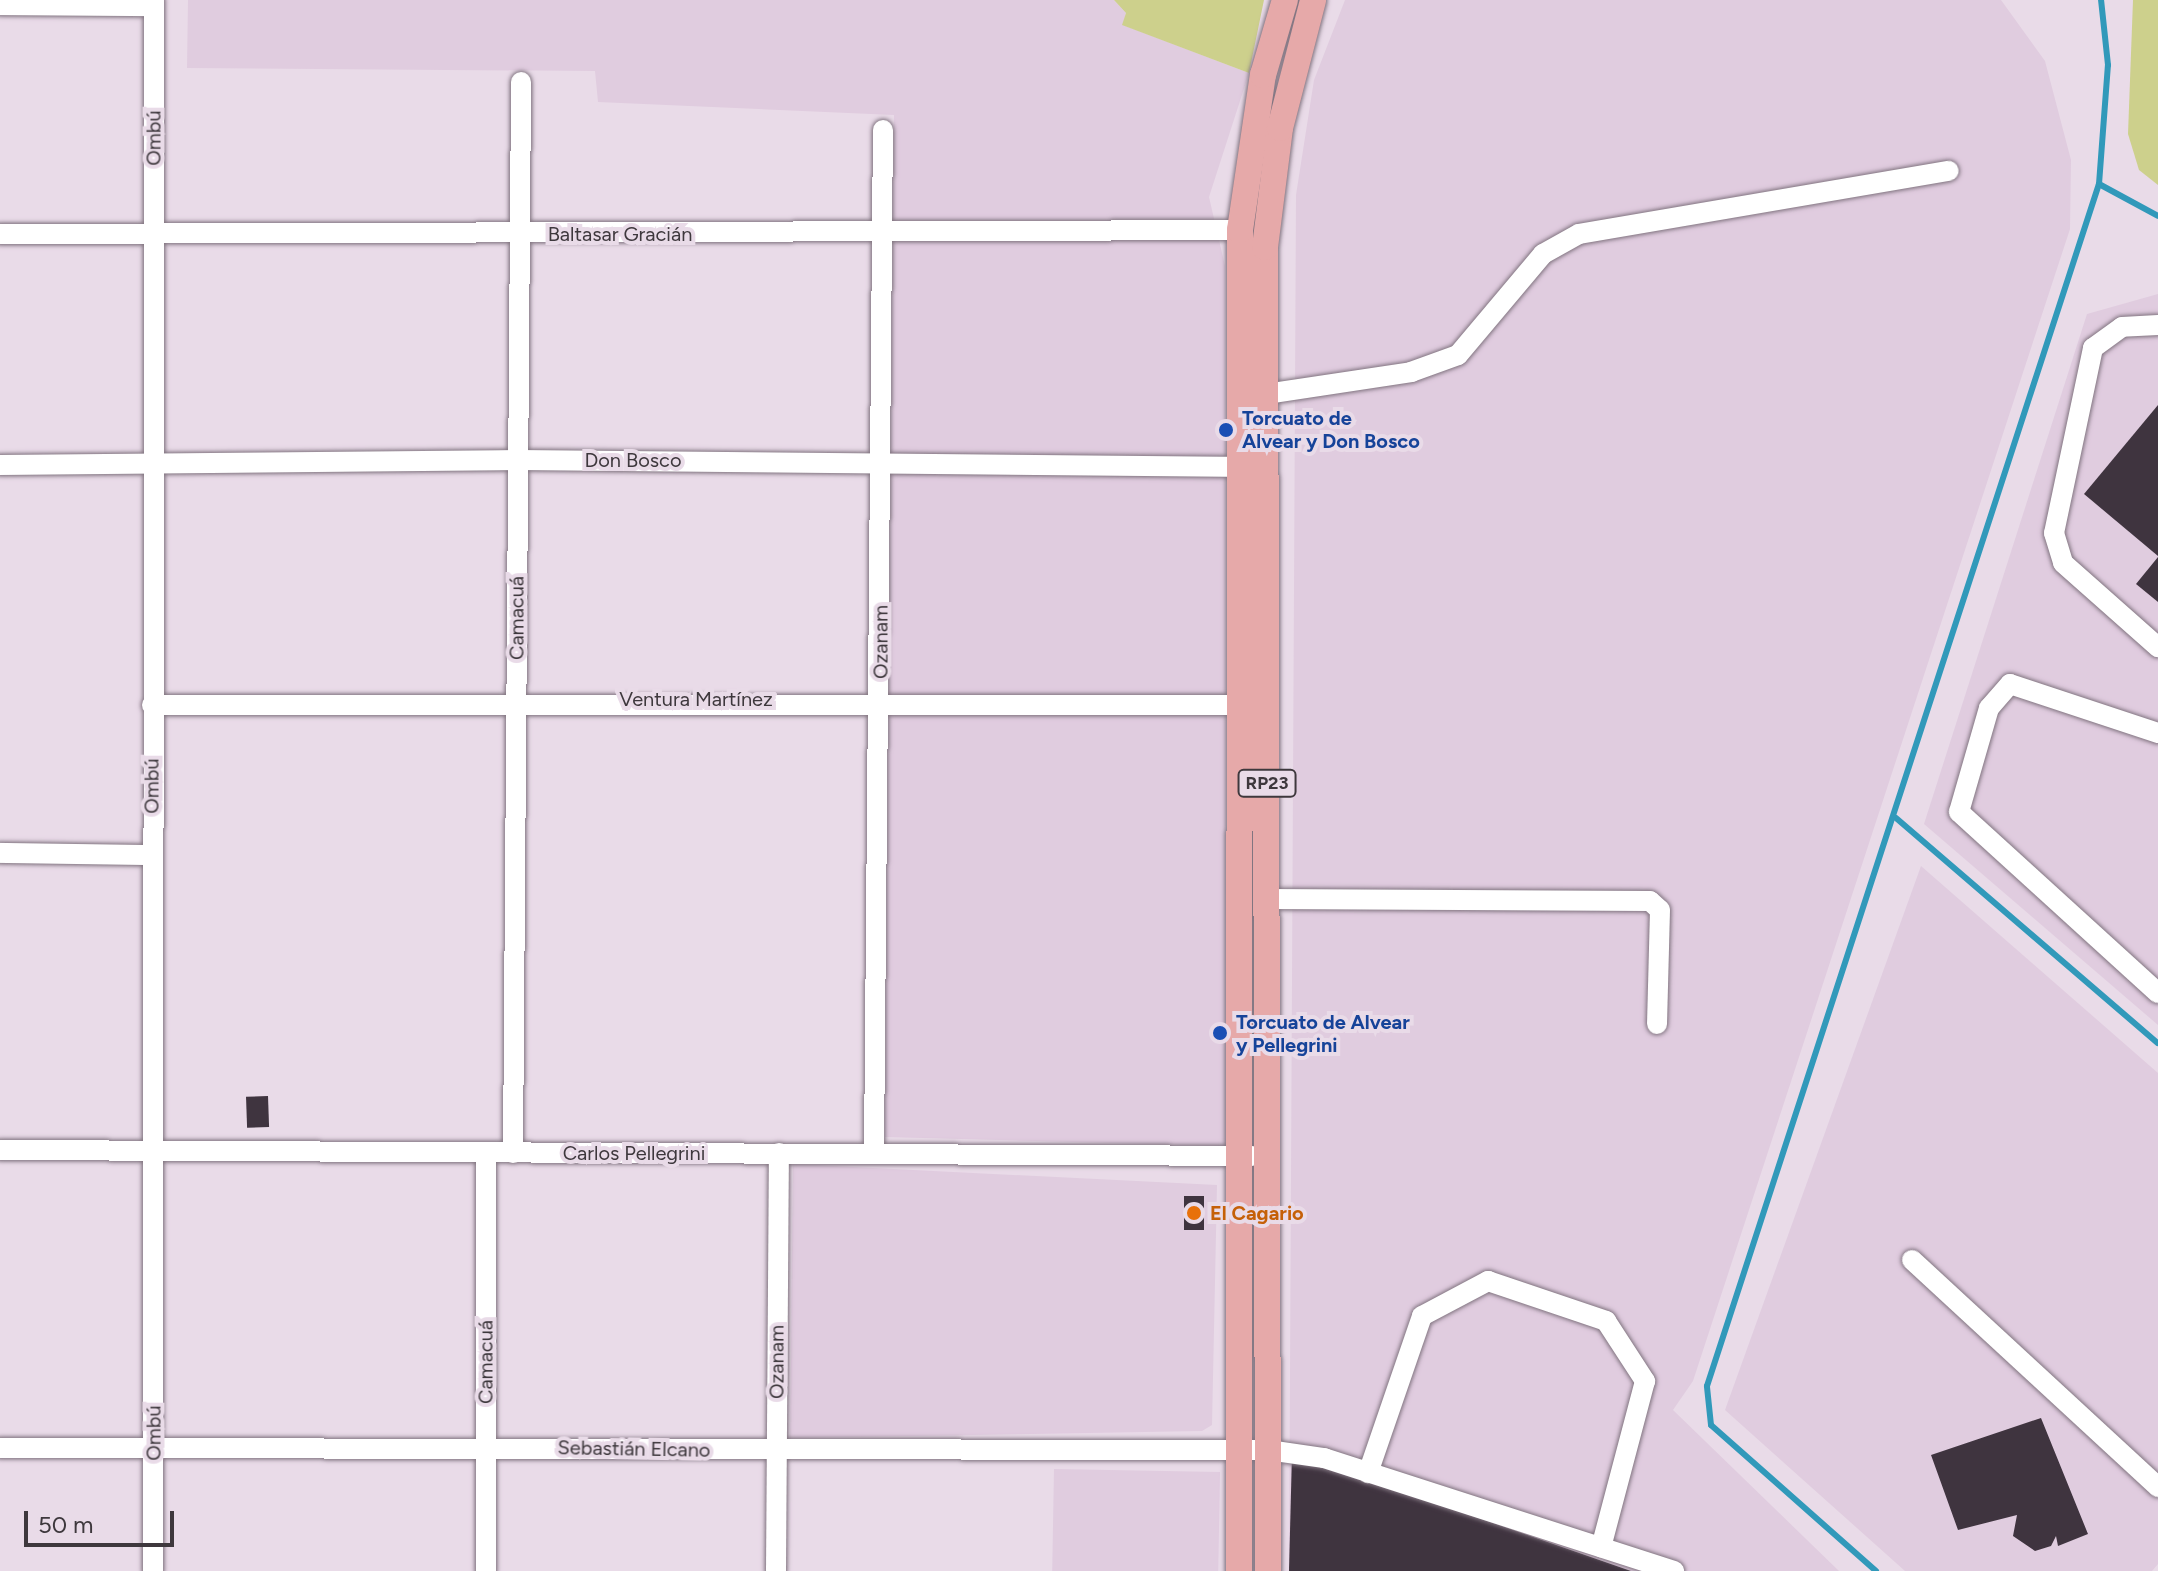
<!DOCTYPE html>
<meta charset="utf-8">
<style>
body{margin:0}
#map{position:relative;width:2158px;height:1571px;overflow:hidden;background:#e9dbe8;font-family:Figtree,sans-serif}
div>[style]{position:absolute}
.built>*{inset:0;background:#e0ccdf;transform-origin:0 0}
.green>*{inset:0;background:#cdd08c}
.stream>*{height:6px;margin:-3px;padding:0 3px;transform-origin:3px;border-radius:3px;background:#3199ba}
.building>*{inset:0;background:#3f343f;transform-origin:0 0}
.roads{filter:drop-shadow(0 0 2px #817480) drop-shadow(0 0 2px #817480)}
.minor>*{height:20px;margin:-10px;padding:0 10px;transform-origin:10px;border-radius:10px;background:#fff}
.major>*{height:26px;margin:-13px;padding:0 13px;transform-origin:13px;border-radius:13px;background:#e6a9a9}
.dots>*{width:22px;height:22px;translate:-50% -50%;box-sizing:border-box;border:4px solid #e9dbe8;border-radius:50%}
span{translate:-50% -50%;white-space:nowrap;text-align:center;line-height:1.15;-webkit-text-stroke:8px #e9dbe8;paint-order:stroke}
.shield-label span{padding:2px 6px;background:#e9dbe8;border:2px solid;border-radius:6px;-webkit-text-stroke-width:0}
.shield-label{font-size:18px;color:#3e383d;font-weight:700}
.street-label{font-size:20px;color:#3e383d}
.transit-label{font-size:20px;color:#164399;font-weight:700}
.left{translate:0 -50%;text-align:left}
.food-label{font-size:20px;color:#c56008;font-weight:700}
.scale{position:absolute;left:24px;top:1511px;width:150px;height:36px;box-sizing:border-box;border:4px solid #3e383d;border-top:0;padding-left:10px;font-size:24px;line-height:28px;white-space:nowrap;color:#3e383d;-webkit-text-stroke:6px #e9dbe8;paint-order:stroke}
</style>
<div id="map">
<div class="built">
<div style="clip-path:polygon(188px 0,1114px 0,1126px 13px,1123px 25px,1249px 73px,1209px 197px,1225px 266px,1226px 1146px,885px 1137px,894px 115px,598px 102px,595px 71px,187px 68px)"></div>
<div style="clip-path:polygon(1345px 0,2001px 0,2045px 61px,2071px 160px,2070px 229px,1693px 1381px,1673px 1410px,1839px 1571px,1289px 1571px,1296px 195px,1314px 80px)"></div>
<div style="clip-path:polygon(2158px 294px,2158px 1025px,1924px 824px,2087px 314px)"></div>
<div style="clip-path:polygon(1921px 866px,2158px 1073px,2158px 1564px,2152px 1571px,1905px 1571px,1725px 1410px)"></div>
<div style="clip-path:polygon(793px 1164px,1217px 1185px,1212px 1425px,1202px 1431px,790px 1438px)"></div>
<div style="left:1054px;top:1469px;width:166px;height:102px;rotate:1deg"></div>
</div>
<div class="green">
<div style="clip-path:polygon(1114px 0,1264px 0,1249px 73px,1122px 25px,1126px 13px)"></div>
<div style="clip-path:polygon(2133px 0,2158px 0,2158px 185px,2139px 170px,2128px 134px)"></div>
</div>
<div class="stream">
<div style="left:2099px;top:184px;width:67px;rotate:28.5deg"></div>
<div style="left:1896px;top:818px;width:345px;rotate:40.7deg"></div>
<div style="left:1876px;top:1571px;width:220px;rotate:-138.5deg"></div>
<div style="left:1711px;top:1425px;width:39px;rotate:-96deg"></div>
<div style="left:1707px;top:1386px;width:1264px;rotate:-71.94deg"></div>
<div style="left:2099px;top:184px;width:119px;rotate:-85.7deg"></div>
<div style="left:2108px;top:65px;width:65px;rotate:-96.1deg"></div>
</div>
<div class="building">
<div style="clip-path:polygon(2158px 405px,2158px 556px,2084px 494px)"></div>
<div style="clip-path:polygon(2158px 557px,2158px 602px,2136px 584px)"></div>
<div style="left:268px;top:1096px;width:31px;height:22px;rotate:88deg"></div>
<div style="left:1184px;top:1196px;width:20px;height:34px"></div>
<div style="clip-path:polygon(2041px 1418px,2088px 1534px,2058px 1546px,2056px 1536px,2051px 1546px,2035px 1551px,2013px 1536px,2017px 1515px,1958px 1530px,1931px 1455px)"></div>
<div style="clip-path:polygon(1292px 1453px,1631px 1571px,1289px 1571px)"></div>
</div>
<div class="roads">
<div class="minor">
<div style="left:0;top:5px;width:154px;rotate:0.4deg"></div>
<div style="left:0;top:234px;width:1240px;rotate:-0.18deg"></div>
<div style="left:2158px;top:325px;width:36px;rotate:177deg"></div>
<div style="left:2122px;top:327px;width:36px;rotate:144deg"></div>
<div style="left:2093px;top:348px;width:189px;rotate:101.9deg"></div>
<div style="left:2054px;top:533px;width:31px;rotate:73deg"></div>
<div style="left:2063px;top:563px;width:127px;rotate:41.5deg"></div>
<div style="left:1266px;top:394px;width:147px;rotate:-8.6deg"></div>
<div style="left:1411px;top:372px;width:50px;rotate:-19.9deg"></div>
<div style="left:1458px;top:355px;width:132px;rotate:-49.9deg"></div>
<div style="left:1543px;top:254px;width:41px;rotate:-29.1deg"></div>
<div style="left:1579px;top:234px;width:375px;rotate:-9.7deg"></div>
<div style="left:0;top:465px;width:518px;rotate:-0.55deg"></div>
<div style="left:518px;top:460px;width:734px;rotate:0.55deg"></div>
<div style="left:152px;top:705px;width:1088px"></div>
<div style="left:2158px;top:733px;width:156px;rotate:-161.7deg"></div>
<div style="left:2010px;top:684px;width:32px;rotate:131deg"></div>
<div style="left:1989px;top:708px;width:108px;rotate:106.1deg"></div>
<div style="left:1959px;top:812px;width:269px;rotate:42.3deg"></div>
<div style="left:0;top:853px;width:152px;rotate:0.8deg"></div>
<div style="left:1267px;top:899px;width:383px;rotate:0.3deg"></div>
<div style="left:1650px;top:901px;width:13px;rotate:42deg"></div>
<div style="left:1660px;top:910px;width:114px;rotate:91.5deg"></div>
<div style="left:0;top:1150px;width:1252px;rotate:0.27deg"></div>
<div style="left:513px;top:1153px;width:1071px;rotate:-89.57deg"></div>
<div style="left:874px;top:1153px;width:1023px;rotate:-89.5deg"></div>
<div style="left:1912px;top:1260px;width:335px;rotate:42.7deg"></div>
<div style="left:0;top:1448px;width:1268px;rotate:0.09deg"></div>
<div style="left:1268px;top:1450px;width:57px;rotate:8.1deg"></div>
<div style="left:1324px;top:1458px;width:368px;rotate:17.9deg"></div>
<div style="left:1368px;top:1473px;width:166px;rotate:-71deg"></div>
<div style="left:1422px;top:1316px;width:75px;rotate:-27.9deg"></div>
<div style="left:1488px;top:1281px;width:125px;rotate:18.7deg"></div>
<div style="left:1606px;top:1321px;width:72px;rotate:57deg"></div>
<div style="left:1645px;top:1381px;width:172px;rotate:104.8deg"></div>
<div style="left:153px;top:1571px;width:1571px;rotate:-89.96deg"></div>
<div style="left:486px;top:1571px;width:418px;rotate:-90deg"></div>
<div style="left:776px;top:1571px;width:418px;rotate:-89.6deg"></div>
</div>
<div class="major">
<div style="left:1239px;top:1571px;width:1341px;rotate:-89.96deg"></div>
<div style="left:1240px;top:230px;width:157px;rotate:-81.6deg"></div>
<div style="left:1263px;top:75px;width:78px;rotate:-73.7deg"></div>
<div style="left:1268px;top:1571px;width:1324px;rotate:-90.13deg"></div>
<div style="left:1265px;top:247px;width:120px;rotate:-82.8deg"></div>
<div style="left:1280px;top:128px;width:132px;rotate:-75.5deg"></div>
</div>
</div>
<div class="dots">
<div style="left:1226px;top:430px;background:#1a4fb4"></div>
<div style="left:1220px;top:1033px;background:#1a4fb4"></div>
<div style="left:1194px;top:1213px;background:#e8710a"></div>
</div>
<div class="shield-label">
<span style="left:1267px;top:783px">RP23</span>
</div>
<div class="street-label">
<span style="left:154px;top:138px;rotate:-90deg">Ombú</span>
<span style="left:620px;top:234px">Baltasar Gracián</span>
<span style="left:633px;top:460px">Don Bosco</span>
<span style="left:517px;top:618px;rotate:-90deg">Camacuá</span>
<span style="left:881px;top:642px;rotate:-90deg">Ozanam</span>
<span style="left:696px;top:699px">Ventura Martínez</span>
<span style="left:152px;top:786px;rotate:-90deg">Ombú</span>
<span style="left:634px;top:1153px">Carlos Pellegrini</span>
<span style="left:486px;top:1362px;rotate:-90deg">Camacuá</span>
<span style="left:777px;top:1362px;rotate:-90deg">Ozanam</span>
<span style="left:154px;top:1433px;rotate:-90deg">Ombú</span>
<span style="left:634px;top:1449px;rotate:1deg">Sebastián Elcano</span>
</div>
<div class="transit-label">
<span class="left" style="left:1242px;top:430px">Torcuato de<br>Alvear y Don Bosco</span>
<span class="left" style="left:1236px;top:1034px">Torcuato de Alvear<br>y Pellegrini</span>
</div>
<div class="food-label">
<span class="left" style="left:1210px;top:1213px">El Cagario</span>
</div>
<div class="scale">50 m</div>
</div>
